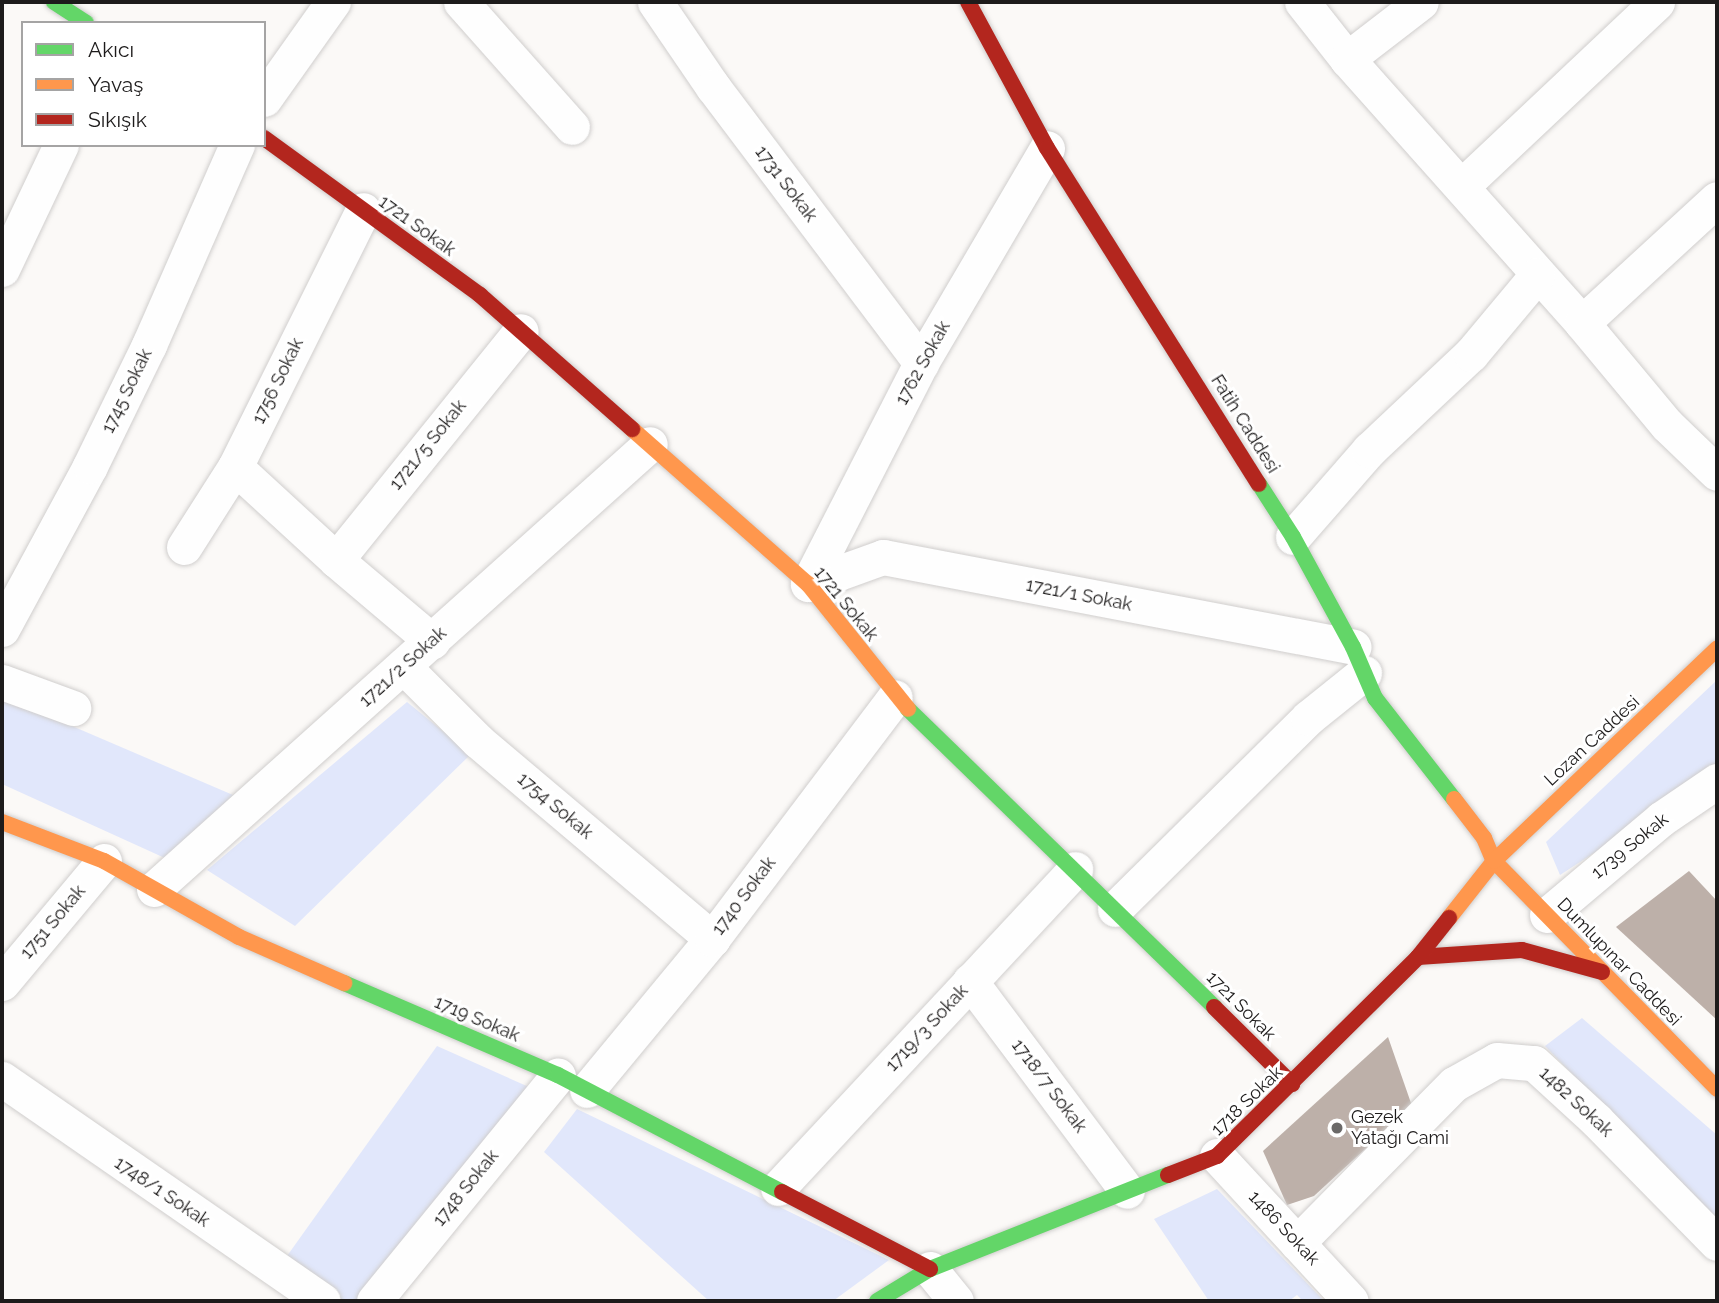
<!DOCTYPE html>
<meta charset="utf-8">
<style>
body{margin:0}
#map{position:relative;width:1719px;height:1303px;overflow:hidden;background:#fbf9f7;font-family:Raleway,sans-serif}
div>[style]{position:absolute}
.green>*{inset:0;background:#e1e7fb}
.building>*{inset:0;background:#bdb0a9}
.roads{filter:drop-shadow(0 0 2px #d0cecd) drop-shadow(0 0 2px #d0cecd)}
.street>*{height:35px;margin:-17.5px;padding:0 17.5px;transform-origin:17.5px;border-radius:17.5px;background:#fefefe}
.fast>*{height:16px;margin:-8px;padding:0 8px;transform-origin:8px;border-radius:8px;background:#63d668}
.slow>*{height:16px;margin:-8px;padding:0 8px;transform-origin:8px;border-radius:8px;background:#ff974d}
.jam>*{height:16px;margin:-8px;padding:0 8px;transform-origin:8px;border-radius:8px;background:#b3261e}
.dots>*{width:19px;height:19px;translate:-50% -50%;box-sizing:border-box;border:4px solid #fff;border-radius:50%}
span{translate:-50% -50%;white-space:nowrap;text-align:center;line-height:1.15;-webkit-text-stroke:6px #fff;paint-order:stroke}
.street-label{font-size:18px;color:#1d1b1b}
.poi-label{font-size:18px;color:#1d1b1b}
.left{translate:0 -50%;text-align:left}
.frame{position:absolute;inset:0;border:4px solid #1d1b1b;pointer-events:none}
.legend{position:absolute;left:21px;top:21px;width:245px;height:126px;box-sizing:border-box;background:#fff;border:2px solid #a5a4a4;margin:0;padding:9px 12px;list-style:none;font-size:21px;color:#1d1b1b}
.legend li{display:flex;align-items:center;gap:14px;height:35px}
.legend b{width:35px;border:2px solid #a5a4a4}
</style>
<div id="map">
<div class="green">
<div style="clip-path:polygon(1717px 680px,1717px 773px,1560px 875px,1546px 842px)"></div>
<div style="clip-path:polygon(2px 696px,233px 795px,167px 859px,2px 784px)"></div>
<div style="clip-path:polygon(407px 702px,471px 754px,295px 926px,207px 870px)"></div>
<div style="clip-path:polygon(1582px 1018px,1717px 1135px,1717px 1223px,1545px 1046px)"></div>
<div style="clip-path:polygon(437px 1046px,529px 1087px,357px 1301px,342px 1301px,277px 1270px)"></div>
<div style="clip-path:polygon(577px 1109px,889px 1260px,833px 1301px,709px 1301px,544px 1152px)"></div>
<div style="clip-path:polygon(1217px 1189px,1324px 1301px,1303px 1301px,1297px 1295px,1289px 1301px,1209px 1301px,1154px 1219px)"></div>
</div>
<div class="building">
<div style="clip-path:polygon(1689px 871px,1717px 901px,1717px 1020px,1616px 927px)"></div>
<div style="clip-path:polygon(1388px 1037px,1412px 1106px,1314px 1196px,1287px 1205px,1263px 1151px)"></div>
</div>
<div class="roads">
<div class="street">
<div style="left:461px;top:2px;width:167px;rotate:48.4deg"></div>
<div style="left:655px;top:2px;width:103px;rotate:55.7deg"></div>
<div style="left:713px;top:87px;width:346px;rotate:53deg"></div>
<div style="left:1302px;top:2px;width:73px;rotate:51.7deg"></div>
<div style="left:1347px;top:59px;width:353px;rotate:48.3deg"></div>
<div style="left:1582px;top:323px;width:133px;rotate:50.2deg"></div>
<div style="left:1667px;top:425px;width:69px;rotate:43.8deg"></div>
<div style="left:1347px;top:59px;width:93px;rotate:-37.6deg"></div>
<div style="left:264px;top:99px;width:119px;rotate:-54.6deg"></div>
<div style="left:1462px;top:186px;width:268px;rotate:-43.3deg"></div>
<div style="left:2px;top:269px;width:137px;rotate:-64.6deg"></div>
<div style="left:1582px;top:323px;width:183px;rotate:-42.6deg"></div>
<div style="left:235px;top:467px;width:137px;rotate:42.6deg"></div>
<div style="left:336px;top:560px;width:126px;rotate:40.2deg"></div>
<div style="left:1293px;top:537px;width:116px;rotate:-48.9deg"></div>
<div style="left:1369px;top:450px;width:140px;rotate:-43.3deg"></div>
<div style="left:1471px;top:354px;width:103px;rotate:-50.1deg"></div>
<div style="left:184px;top:547px;width:95px;rotate:-57.5deg"></div>
<div style="left:235px;top:467px;width:287px;rotate:-63.5deg"></div>
<div style="left:336px;top:560px;width:294px;rotate:-51.1deg"></div>
<div style="left:808px;top:584px;width:80px;rotate:-19.8deg"></div>
<div style="left:883px;top:557px;width:479px;rotate:10.8deg"></div>
<div style="left:808px;top:584px;width:248px;rotate:-62.9deg"></div>
<div style="left:921px;top:363px;width:249px;rotate:-59.6deg"></div>
<div style="left:2px;top:629px;width:185px;rotate:-61.6deg"></div>
<div style="left:90px;top:466px;width:135px;rotate:-64deg"></div>
<div style="left:149px;top:345px;width:219px;rotate:-66.3deg"></div>
<div style="left:403px;top:666px;width:106px;rotate:45deg"></div>
<div style="left:478px;top:741px;width:307px;rotate:40.2deg"></div>
<div style="left:2px;top:682px;width:76px;rotate:20.1deg"></div>
<div style="left:154px;top:889px;width:666px;rotate:-41.9deg"></div>
<div style="left:1115px;top:909px;width:272px;rotate:-44.7deg"></div>
<div style="left:1308px;top:718px;width:72px;rotate:-38.8deg"></div>
<div style="left:1547px;top:915px;width:149px;rotate:-40.1deg"></div>
<div style="left:1661px;top:819px;width:68px;rotate:-34.2deg"></div>
<div style="left:970px;top:981px;width:262px;rotate:53.2deg"></div>
<div style="left:2px;top:983px;width:159px;rotate:-50.1deg"></div>
<div style="left:2px;top:1079px;width:390px;rotate:34.7deg"></div>
<div style="left:587px;top:1090px;width:196px;rotate:-50.4deg"></div>
<div style="left:712px;top:939px;width:303px;rotate:-52.9deg"></div>
<div style="left:1217px;top:1156px;width:197px;rotate:47.3deg"></div>
<div style="left:778px;top:1188px;width:436px;rotate:-47deg"></div>
<div style="left:1297px;top:1243px;width:223px;rotate:-45.4deg"></div>
<div style="left:1454px;top:1084px;width:49px;rotate:-29.2deg"></div>
<div style="left:1497px;top:1060px;width:37px;rotate:5deg"></div>
<div style="left:1534px;top:1063px;width:86px;rotate:42.6deg"></div>
<div style="left:1597px;top:1121px;width:171px;rotate:45.5deg"></div>
<div style="left:930px;top:1269px;width:41px;rotate:50.9deg"></div>
<div style="left:374px;top:1301px;width:291px;rotate:-50.8deg"></div>
</div>
<div class="fast">
<div style="left:54px;top:2px;width:38px;rotate:33deg"></div>
<div style="left:1259px;top:484px;width:63px;rotate:57.3deg"></div>
<div style="left:1293px;top:537px;width:125px;rotate:61.4deg"></div>
<div style="left:1353px;top:647px;width:56px;rotate:66.7deg"></div>
<div style="left:1375px;top:698px;width:128px;rotate:52deg"></div>
<div style="left:908px;top:709px;width:427px;rotate:44.2deg"></div>
<div style="left:344px;top:983px;width:233px;rotate:23.3deg"></div>
<div style="left:558px;top:1075px;width:253px;rotate:27.6deg"></div>
<div style="left:877px;top:1301px;width:62px;rotate:-31.1deg"></div>
<div style="left:930px;top:1269px;width:256px;rotate:-21.6deg"></div>
</div>
<div class="slow">
<div style="left:632px;top:429px;width:235px;rotate:41.4deg"></div>
<div style="left:808px;top:584px;width:160px;rotate:51.3deg"></div>
<div style="left:1454px;top:799px;width:49px;rotate:52.4deg"></div>
<div style="left:1484px;top:838px;width:25px;rotate:67deg"></div>
<div style="left:1494px;top:861px;width:319px;rotate:45.6deg"></div>
<div style="left:2px;top:822px;width:109px;rotate:20.9deg"></div>
<div style="left:104px;top:861px;width:155px;rotate:29.4deg"></div>
<div style="left:239px;top:937px;width:115px;rotate:23.7deg"></div>
<div style="left:1449px;top:918px;width:73px;rotate:-51.7deg"></div>
<div style="left:1494px;top:861px;width:308px;rotate:-43.6deg"></div>
</div>
<div class="jam">
<div style="left:968px;top:2px;width:166px;rotate:61.6deg"></div>
<div style="left:1047px;top:148px;width:397px;rotate:57.8deg"></div>
<div style="left:264px;top:138px;width:267px;rotate:36deg"></div>
<div style="left:480px;top:295px;width:203px;rotate:41.4deg"></div>
<div style="left:1418px;top:957px;width:104px;rotate:-3.9deg"></div>
<div style="left:1522px;top:950px;width:83px;rotate:15.4deg"></div>
<div style="left:1214px;top:1007px;width:110px;rotate:44.6deg"></div>
<div style="left:1168px;top:1175px;width:53px;rotate:-21.2deg"></div>
<div style="left:1217px;top:1156px;width:283px;rotate:-44.7deg"></div>
<div style="left:1418px;top:957px;width:50px;rotate:-51.5deg"></div>
<div style="left:782px;top:1192px;width:167px;rotate:27.5deg"></div>
</div>
</div>
<div class="dots">
<div style="left:1337px;top:1128px;background:#6b6968"></div>
</div>
<div class="street-label">
<span style="left:786px;top:184px;rotate:53deg">1731 Sokak</span>
<span style="left:417px;top:226px;rotate:36deg">1721 Sokak</span>
<span style="left:923px;top:363px;rotate:-61deg">1762 Sokak</span>
<span style="left:278px;top:381px;rotate:-64deg">1756 Sokak</span>
<span style="left:127px;top:391px;rotate:-64deg">1745 Sokak</span>
<span style="left:1245px;top:424px;rotate:58deg">Fatih Caddesi</span>
<span style="left:428px;top:445px;rotate:-51deg">1721/5 Sokak</span>
<span style="left:1079px;top:595px;rotate:11deg">1721/1 Sokak</span>
<span style="left:846px;top:604px;rotate:51deg">1721 Sokak</span>
<span style="left:403px;top:667px;rotate:-42deg">1721/2 Sokak</span>
<span style="left:1592px;top:741px;rotate:-43deg">Lozan Caddesi</span>
<span style="left:555px;top:806px;rotate:40deg">1754 Sokak</span>
<span style="left:1630px;top:846px;rotate:-39deg">1739 Sokak</span>
<span style="left:744px;top:896px;rotate:-53deg">1740 Sokak</span>
<span style="left:53px;top:922px;rotate:-50deg">1751 Sokak</span>
<span style="left:1619px;top:962px;rotate:46deg">Dumlupınar Caddesi</span>
<span style="left:1241px;top:1006px;rotate:45deg">1721 Sokak</span>
<span style="left:477px;top:1019px;rotate:23deg">1719 Sokak</span>
<span style="left:927px;top:1028px;rotate:-47deg">1719/3 Sokak</span>
<span style="left:1049px;top:1086px;rotate:53deg">1718/7 Sokak</span>
<span style="left:1247px;top:1101px;rotate:-44deg">1718 Sokak</span>
<span style="left:1576px;top:1102px;rotate:43deg">1482 Sokak</span>
<span style="left:466px;top:1188px;rotate:-51deg">1748 Sokak</span>
<span style="left:162px;top:1192px;rotate:34deg">1748/1 Sokak</span>
<span style="left:1284px;top:1228px;rotate:47deg">1486 Sokak</span>
</div>
<div class="poi-label">
<span class="left" style="left:1351px;top:1128px">Gezek<br>Yatağı Cami</span>
</div>
<div class="frame"></div>
<ul class="legend">
<li><b style="height:9px;background:#63d668"></b>Akıcı</li>
<li><b style="height:9px;background:#ff974d"></b>Yavaş</li>
<li><b style="height:9px;background:#b3261e"></b>Sıkışık</li>
</ul>
</div>
